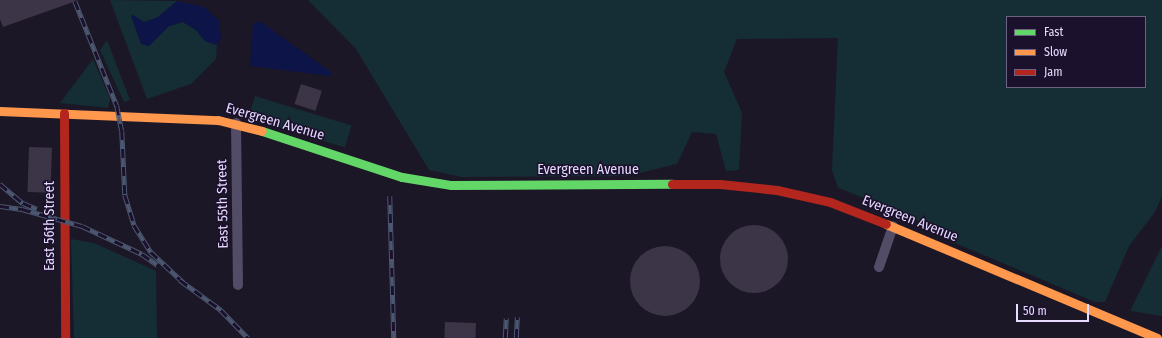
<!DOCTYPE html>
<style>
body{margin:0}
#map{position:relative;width:1162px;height:338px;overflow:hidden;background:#1c1726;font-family:"Fira Sans Condensed",sans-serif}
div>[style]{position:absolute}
.green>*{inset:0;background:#152d34;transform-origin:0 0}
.water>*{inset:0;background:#0c1448}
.building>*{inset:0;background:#3c3547;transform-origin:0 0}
.round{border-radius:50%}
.street>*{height:10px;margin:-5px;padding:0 5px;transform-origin:5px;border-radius:5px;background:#524c66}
.fast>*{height:9px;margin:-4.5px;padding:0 4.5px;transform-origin:4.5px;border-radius:4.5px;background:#63d668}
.slow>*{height:9px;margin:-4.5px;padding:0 4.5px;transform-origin:4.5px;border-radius:4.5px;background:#ff974d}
.jam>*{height:9px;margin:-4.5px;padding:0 4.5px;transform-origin:4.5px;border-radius:4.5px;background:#b3261e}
.rail>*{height:4.5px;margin-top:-2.25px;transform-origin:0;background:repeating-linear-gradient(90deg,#1b112c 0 9px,#4c5871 0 18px);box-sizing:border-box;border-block:1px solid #4c5871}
span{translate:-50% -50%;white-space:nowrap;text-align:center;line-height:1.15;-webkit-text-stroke:3px #1b112c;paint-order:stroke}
.street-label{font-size:14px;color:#e7dbff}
.legend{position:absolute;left:1006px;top:16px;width:140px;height:72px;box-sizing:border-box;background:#1b112c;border:1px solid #6d6280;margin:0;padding:5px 7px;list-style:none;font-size:12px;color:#e7dbff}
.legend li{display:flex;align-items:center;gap:8px;height:20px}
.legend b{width:20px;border:1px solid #6d6280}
.scale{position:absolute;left:1016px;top:304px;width:73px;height:18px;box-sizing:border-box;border:2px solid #e7dbff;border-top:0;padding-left:5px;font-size:12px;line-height:14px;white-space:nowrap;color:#e7dbff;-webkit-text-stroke:3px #1b112c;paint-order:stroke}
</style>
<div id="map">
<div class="green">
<div style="clip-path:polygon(110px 0,177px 1px,158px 17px,144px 23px,133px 15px,149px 46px,169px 26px,183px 22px,196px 30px,205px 41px,217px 45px,216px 59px,191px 84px,147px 99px)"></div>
<div style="clip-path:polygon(evenodd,308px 0,1162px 0,1162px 196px,1155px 212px,1129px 246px,1105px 302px,1095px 302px,955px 243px,910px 216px,838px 188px,832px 170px,838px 38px,737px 39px,724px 72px,742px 113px,739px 170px,726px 171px,716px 134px,692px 132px,677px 164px,627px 176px,461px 177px,429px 170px,356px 49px,308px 0,1007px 17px,1145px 17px,1145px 87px,1007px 87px,1007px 17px)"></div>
<div style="clip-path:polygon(107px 40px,130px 100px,124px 102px,100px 50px)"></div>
<div style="clip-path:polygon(93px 59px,110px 98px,108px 108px,60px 103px)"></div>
<div style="left:255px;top:96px;width:101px;height:23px;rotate:17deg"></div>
<div style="clip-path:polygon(71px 239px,94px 243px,156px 271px,157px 338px,74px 338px)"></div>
<div style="clip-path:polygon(1162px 246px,1162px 316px,1130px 311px)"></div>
</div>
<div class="water">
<div style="clip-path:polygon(177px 1px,204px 7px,219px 20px,221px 38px,217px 45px,205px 41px,196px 30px,183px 22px,169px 26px,149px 46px,141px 44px,131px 16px,133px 15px,144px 22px,158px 17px)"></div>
<div style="clip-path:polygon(261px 22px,331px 72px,331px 76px,250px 66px,253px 23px)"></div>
</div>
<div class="building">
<div style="clip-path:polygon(0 0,75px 0,76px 1px,3px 27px,0 19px)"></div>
<div style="left:301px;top:84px;width:22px;height:21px;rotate:18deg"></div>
<div style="left:29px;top:147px;width:23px;height:45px;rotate:2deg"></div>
<div class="round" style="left:720px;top:225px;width:68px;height:68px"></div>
<div class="round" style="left:630px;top:246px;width:70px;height:70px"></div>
<div style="left:445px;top:322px;width:31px;height:16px;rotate:2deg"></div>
</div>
<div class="street">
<div style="left:236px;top:123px;width:162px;rotate:89.3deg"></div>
<div style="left:879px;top:267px;width:43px;rotate:-71.1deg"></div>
</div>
<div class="fast">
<div style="left:262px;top:131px;width:147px;rotate:18.2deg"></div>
<div style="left:402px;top:177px;width:50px;rotate:9.3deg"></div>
<div style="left:451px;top:185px;width:221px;rotate:-0.3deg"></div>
</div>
<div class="slow">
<div style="left:0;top:111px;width:218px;rotate:2.4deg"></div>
<div style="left:218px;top:120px;width:45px;rotate:14deg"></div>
<div style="left:886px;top:224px;width:294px;rotate:22.8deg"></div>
</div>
<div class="jam">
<div style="left:64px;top:113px;width:225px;rotate:89.7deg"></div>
<div style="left:672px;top:184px;width:48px"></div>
<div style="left:720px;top:184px;width:57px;rotate:6deg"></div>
<div style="left:777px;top:190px;width:54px;rotate:12.8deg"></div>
<div style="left:830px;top:202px;width:60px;rotate:21.4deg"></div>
</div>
<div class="rail">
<div style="left:75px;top:1px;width:113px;rotate:68.2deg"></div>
<div style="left:117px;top:106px;width:25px;rotate:79deg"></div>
<div style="left:122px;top:131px;width:64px;rotate:87.3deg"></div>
<div style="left:125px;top:195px;width:31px;rotate:73deg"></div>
<div style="left:134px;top:225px;width:32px;rotate:58deg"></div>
<div style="left:151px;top:252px;width:44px;rotate:43.2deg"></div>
<div style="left:0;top:184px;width:30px;rotate:40deg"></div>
<div style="left:23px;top:203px;width:15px;rotate:23deg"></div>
<div style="left:390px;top:196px;width:142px;rotate:88.4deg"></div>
<div style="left:0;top:206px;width:22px;rotate:8deg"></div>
<div style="left:22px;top:209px;width:62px;rotate:15.8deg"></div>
<div style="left:82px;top:226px;width:66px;rotate:25deg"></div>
<div style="left:142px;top:254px;width:19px;rotate:35deg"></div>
<div style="left:180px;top:280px;width:51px;rotate:36.2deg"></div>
<div style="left:221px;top:310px;width:39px;rotate:46deg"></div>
<div style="left:505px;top:338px;width:20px;rotate:-87deg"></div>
<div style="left:516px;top:338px;width:21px;rotate:-87deg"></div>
</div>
<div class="street-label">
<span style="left:275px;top:122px;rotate:16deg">Evergreen Avenue</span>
<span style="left:588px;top:170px">Evergreen Avenue</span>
<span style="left:223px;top:204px;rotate:-91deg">East 55th Street</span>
<span style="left:910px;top:219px;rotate:22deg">Evergreen Avenue</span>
<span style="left:50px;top:226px;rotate:-90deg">East 56th Street</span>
</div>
<ul class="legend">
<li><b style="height:5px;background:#63d668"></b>Fast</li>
<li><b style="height:5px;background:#ff974d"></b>Slow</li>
<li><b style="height:5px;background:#b3261e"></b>Jam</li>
</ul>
<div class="scale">50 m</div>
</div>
